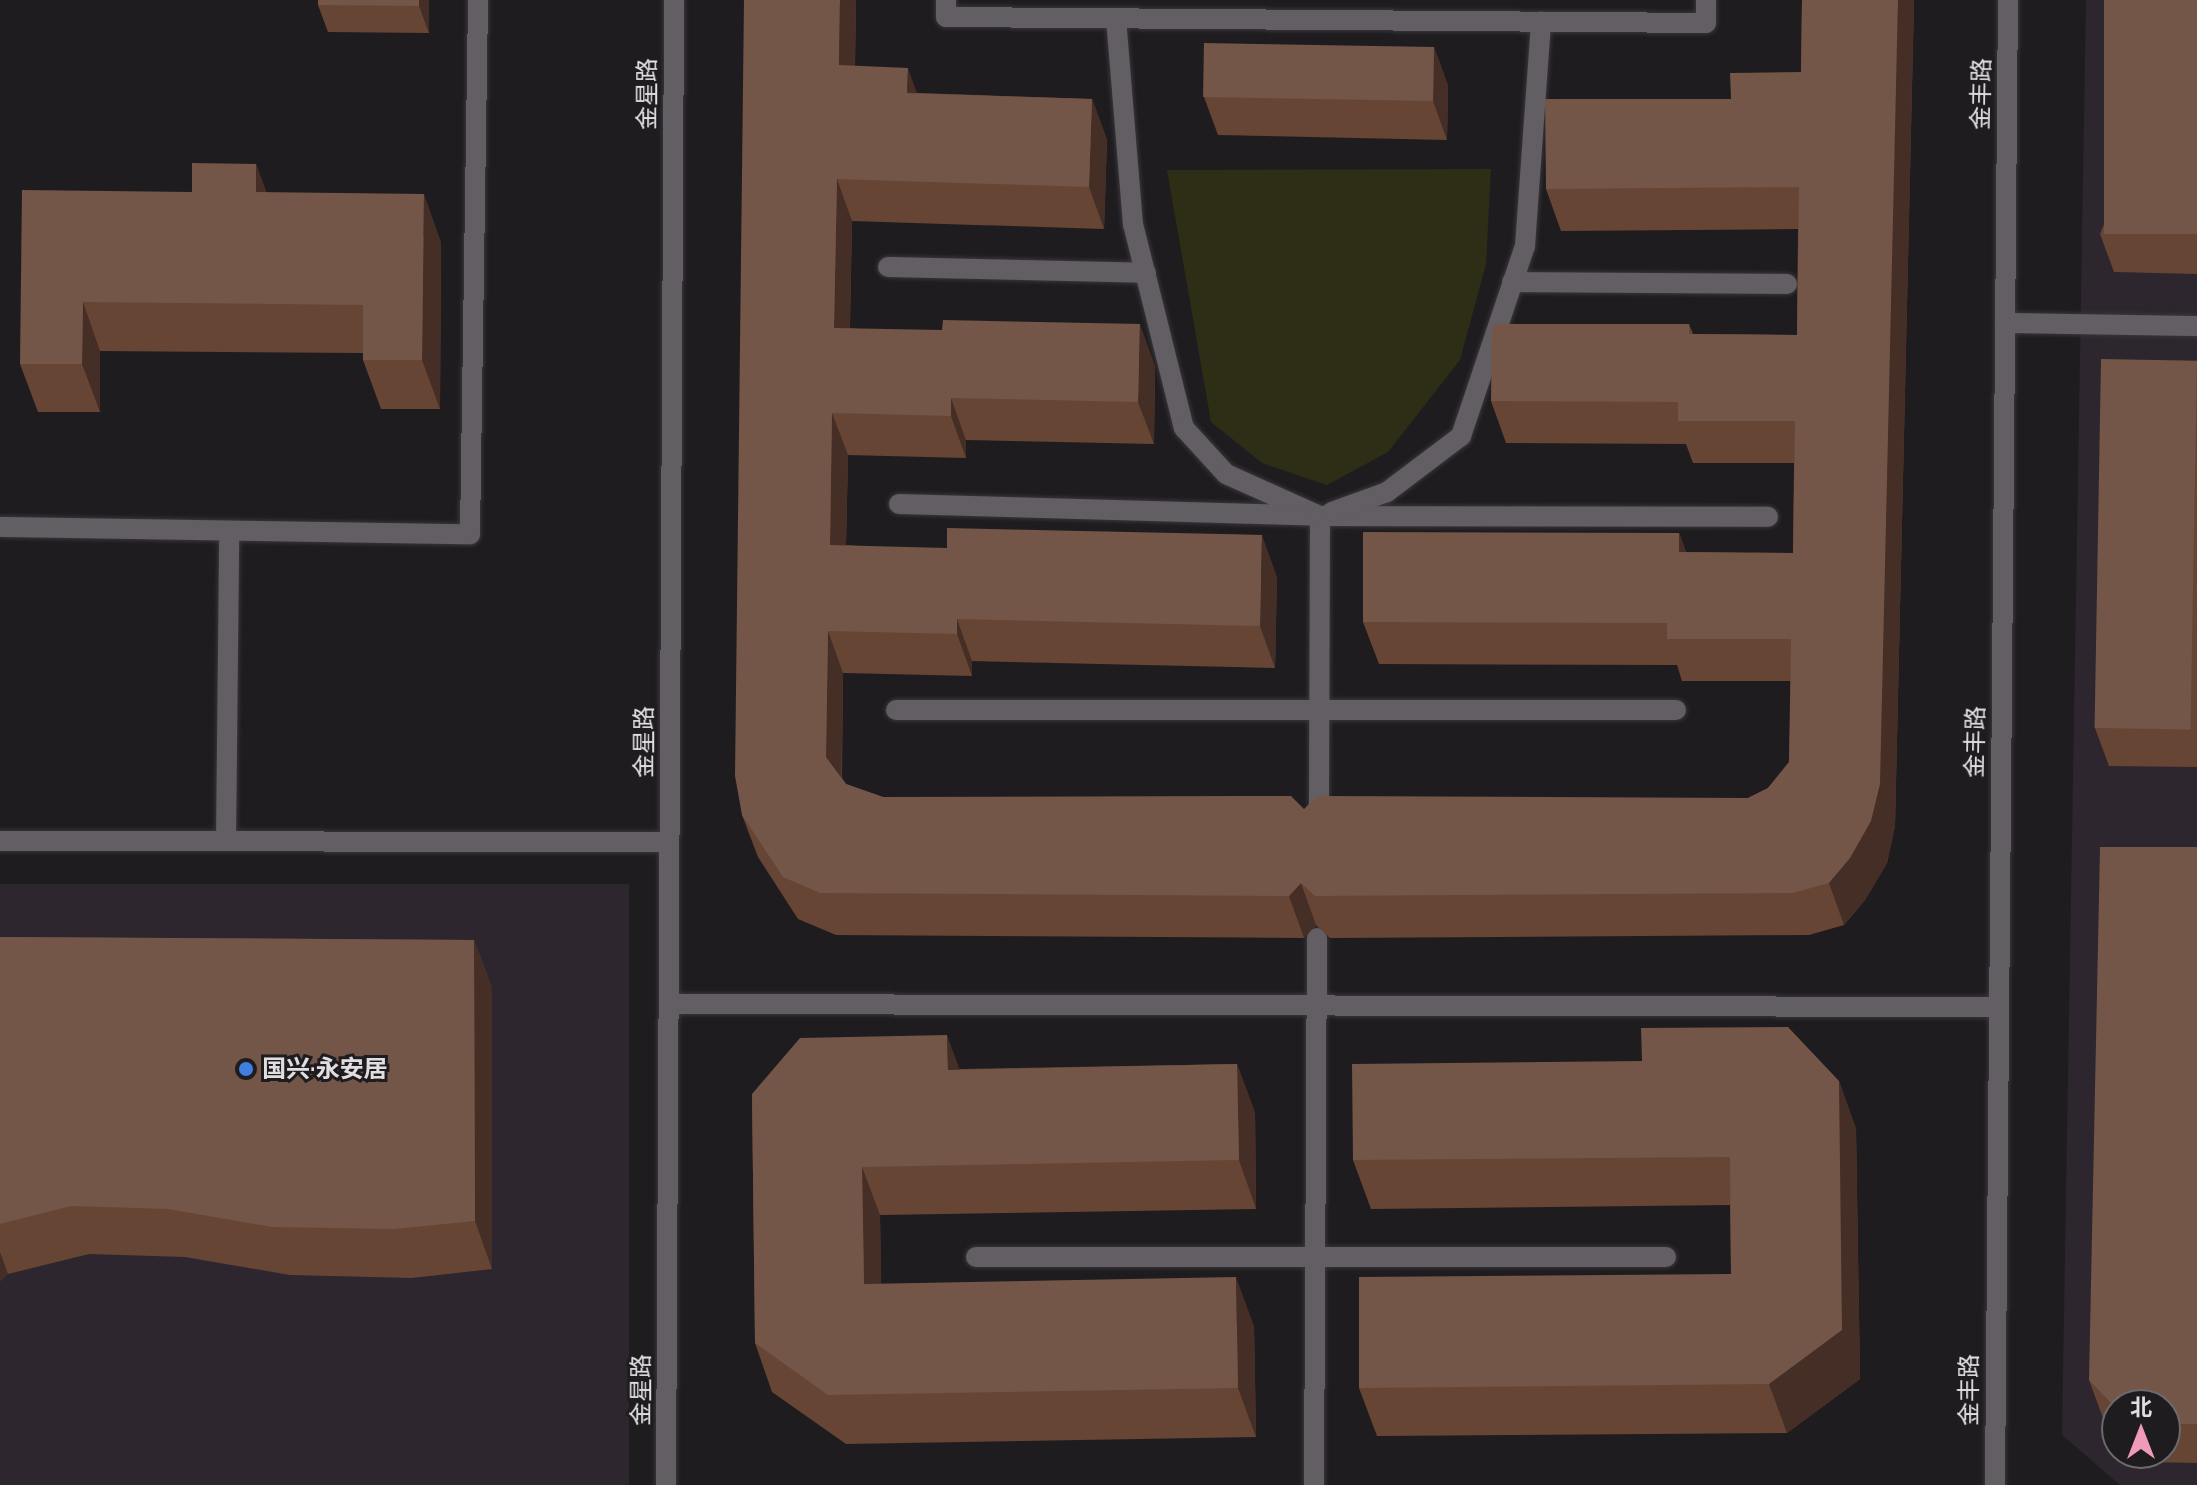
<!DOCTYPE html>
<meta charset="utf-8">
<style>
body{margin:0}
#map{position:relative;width:2197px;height:1485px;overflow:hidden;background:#1f1c20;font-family:Raleway,"Noto Sans SC",sans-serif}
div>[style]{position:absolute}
.built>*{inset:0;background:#2d262e;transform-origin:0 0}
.green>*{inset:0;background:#2d2e15}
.roads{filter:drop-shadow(0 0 2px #383639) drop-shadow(0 0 2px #383639)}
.minor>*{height:20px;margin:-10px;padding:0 10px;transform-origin:10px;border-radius:10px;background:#625e63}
.wall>*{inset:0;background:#664535}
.shaded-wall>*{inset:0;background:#442e25}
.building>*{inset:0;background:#735647;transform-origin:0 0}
.dots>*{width:22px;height:22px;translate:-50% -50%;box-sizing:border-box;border:4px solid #1f1c20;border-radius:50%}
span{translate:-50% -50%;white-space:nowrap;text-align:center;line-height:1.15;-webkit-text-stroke:6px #1f1c20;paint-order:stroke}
.street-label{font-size:24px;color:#e0dee1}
.poi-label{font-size:24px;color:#e0dee1;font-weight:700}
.left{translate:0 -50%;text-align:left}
.north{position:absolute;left:2101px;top:1389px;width:80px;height:80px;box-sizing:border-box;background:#1f1c20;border:2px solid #6c6a6d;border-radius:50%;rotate:0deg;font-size:22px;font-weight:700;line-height:32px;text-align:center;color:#e0dee1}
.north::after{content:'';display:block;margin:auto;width:28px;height:36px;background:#ef9ab8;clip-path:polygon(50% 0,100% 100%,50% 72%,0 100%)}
</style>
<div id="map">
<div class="built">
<div style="clip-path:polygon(evenodd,2086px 0,2197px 0,2197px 1485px,2120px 1485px,2062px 1435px,2086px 0,2117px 1405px,2165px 1405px,2165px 1453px,2117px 1453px,2117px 1405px)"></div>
<div style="left:0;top:884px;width:629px;height:601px"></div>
</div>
<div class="green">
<div style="clip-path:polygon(1491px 169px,1486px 264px,1460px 360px,1388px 452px,1327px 485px,1262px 463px,1211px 422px,1167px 170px)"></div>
</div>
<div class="roads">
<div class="minor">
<div style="left:946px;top:0;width:17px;rotate:90deg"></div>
<div style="left:946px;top:17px;width:760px;rotate:0.45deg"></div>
<div style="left:1706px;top:23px;width:23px;rotate:-90deg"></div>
<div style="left:1116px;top:18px;width:207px;rotate:85.3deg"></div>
<div style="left:1133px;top:224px;width:210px;rotate:76deg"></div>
<div style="left:1184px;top:428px;width:62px;rotate:47.6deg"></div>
<div style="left:1226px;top:474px;width:103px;rotate:24.1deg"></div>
<div style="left:1320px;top:516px;width:307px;rotate:90.2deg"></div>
<div style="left:888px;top:267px;width:258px;rotate:1.3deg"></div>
<div style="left:1512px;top:282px;width:275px;rotate:0.4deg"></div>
<div style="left:2005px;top:323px;width:192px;rotate:0.9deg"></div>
<div style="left:899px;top:504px;width:421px;rotate:1.6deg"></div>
<div style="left:1320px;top:516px;width:448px;rotate:0.1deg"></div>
<div style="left:1332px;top:512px;width:59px;rotate:-20deg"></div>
<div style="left:1387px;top:492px;width:93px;rotate:-37.1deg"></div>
<div style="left:1461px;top:436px;width:200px;rotate:-71.4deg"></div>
<div style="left:1525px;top:246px;width:225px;rotate:-85.9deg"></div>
<div style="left:0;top:527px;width:470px;rotate:0.9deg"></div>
<div style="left:470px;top:534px;width:534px;rotate:-89.14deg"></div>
<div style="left:896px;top:710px;width:780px"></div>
<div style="left:0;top:841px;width:669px;rotate:0.09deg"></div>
<div style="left:226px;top:841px;width:310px;rotate:-89.4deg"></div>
<div style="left:669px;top:1004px;width:1329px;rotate:0.13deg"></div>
<div style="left:976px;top:1257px;width:690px"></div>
<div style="left:666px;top:1485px;width:1485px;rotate:-89.69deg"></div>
<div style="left:1314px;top:1485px;width:547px;rotate:-89.69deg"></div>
<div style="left:1995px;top:1485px;width:1485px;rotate:-89.5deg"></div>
</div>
</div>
<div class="wall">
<div style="clip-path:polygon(318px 0,429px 0,429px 33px,328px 32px,318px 5px)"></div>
<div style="clip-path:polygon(856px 0,855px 66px,917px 93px,1092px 99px,1107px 140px,1104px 229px,852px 221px,850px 328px,1155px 366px,1154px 444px,966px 440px,966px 458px,848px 455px,846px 545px,1277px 577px,1275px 668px,972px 661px,972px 676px,843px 673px,842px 778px,846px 784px,883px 797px,1304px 809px,1748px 798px,1768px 788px,1789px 762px,1791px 681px,1682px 681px,1677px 665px,1379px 664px,1363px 622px,1679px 533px,1686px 552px,1793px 553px,1794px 463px,1693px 463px,1686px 444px,1506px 443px,1491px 401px,1689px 324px,1693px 334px,1797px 335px,1798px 229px,1561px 231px,1546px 189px,1731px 99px,1801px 72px,1802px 0,1914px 0,1895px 826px,1887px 863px,1865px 900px,1844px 925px,1809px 935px,1330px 938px,1316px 925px,1304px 938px,836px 935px,798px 919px,758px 857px,742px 815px)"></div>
<div style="clip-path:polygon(2197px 0,2197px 274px,2114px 272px,2100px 234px)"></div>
<div style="clip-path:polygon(1434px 47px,1448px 86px,1447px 140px,1218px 135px,1204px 97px)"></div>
<div style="clip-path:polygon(256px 164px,266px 192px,441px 242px,440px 409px,381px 409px,363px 360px,363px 353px,100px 351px,100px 412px,38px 412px,20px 364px,192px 192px)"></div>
<div style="clip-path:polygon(2197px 360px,2197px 767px,2109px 766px,2095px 728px)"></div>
<div style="clip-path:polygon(2197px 847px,2197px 1463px,2145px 1462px,2136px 1453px,2165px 1453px,2165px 1405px,2117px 1405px,2117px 1433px,2103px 1418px,2089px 1380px)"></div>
<div style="clip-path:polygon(0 937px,474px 940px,492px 988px,492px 1269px,412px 1278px,290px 1275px,185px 1257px,89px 1254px,8px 1274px,0 1281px)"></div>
<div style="clip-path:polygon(1237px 1064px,1255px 1113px,1256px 1209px,880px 1215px,881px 1284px,1254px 1326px,1256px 1437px,846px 1444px,772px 1392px,755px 1343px,752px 1094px,960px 1069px)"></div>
<div style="clip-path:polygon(1839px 1081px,1856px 1129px,1860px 1379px,1787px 1433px,1377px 1436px,1359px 1388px,1731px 1274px,1730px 1205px,1371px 1209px,1353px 1160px)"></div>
</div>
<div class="shaded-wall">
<div style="clip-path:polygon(419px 0,429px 0,429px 33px,419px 6px)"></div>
<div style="clip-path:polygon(840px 0,856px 0,854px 107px,839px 65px)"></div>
<div style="clip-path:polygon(1898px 0,1914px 0,1895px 826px,1887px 863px,1865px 900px,1844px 925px,1829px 883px)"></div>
<div style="clip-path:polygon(1434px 47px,1448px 86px,1447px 140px,1433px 101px)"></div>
<div style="clip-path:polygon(908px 68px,923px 110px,907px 93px)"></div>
<div style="clip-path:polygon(1092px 99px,1107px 140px,1104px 229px,1089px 187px)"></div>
<div style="clip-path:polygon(256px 164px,274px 212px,256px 192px)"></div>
<div style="clip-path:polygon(837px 179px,852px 221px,849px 370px,834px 328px)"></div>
<div style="clip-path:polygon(424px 194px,441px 242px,440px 409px,422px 360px)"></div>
<div style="clip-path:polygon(83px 302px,100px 351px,100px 412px,82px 364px)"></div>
<div style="clip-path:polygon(1140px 324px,1155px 366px,1154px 444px,1138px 402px)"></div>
<div style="clip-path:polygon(951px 398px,966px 440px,966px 458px,951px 416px)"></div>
<div style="clip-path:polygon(832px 413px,848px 455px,845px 587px,830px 545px)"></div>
<div style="clip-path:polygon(1679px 533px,1694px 575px,1679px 552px)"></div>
<div style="clip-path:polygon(1262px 535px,1277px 577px,1275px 668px,1260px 626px)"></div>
<div style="clip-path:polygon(957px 619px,972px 661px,972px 676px,957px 634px)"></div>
<div style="clip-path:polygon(828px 631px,843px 673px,841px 799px,826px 757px)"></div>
<div style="clip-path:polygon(1301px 883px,1316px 925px,1304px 938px,1289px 896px)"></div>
<div style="clip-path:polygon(474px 940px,492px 988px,492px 1269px,475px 1221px)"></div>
<div style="clip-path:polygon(947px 1035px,965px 1084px,948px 1070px)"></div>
<div style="clip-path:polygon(1237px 1064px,1255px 1113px,1256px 1209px,1239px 1160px)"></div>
<div style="clip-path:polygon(1839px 1081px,1856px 1129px,1860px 1379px,1787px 1433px,1769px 1384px)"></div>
<div style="clip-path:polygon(862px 1167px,880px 1215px,882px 1333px,864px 1284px)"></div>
<div style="clip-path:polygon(0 1252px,8px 1274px,0 1281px)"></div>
<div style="clip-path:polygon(1236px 1277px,1254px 1326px,1256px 1437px,1238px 1388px)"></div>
</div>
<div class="building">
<div style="clip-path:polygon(318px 0,419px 0,419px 6px,318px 5px)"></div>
<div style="clip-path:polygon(744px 0,840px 0,839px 65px,908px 68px,907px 93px,1092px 99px,1089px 187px,837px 179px,834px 328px,942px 330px,943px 320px,1140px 324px,1138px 402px,951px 398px,951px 416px,832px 413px,830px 545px,947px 548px,947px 528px,1262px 535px,1260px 626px,957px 619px,957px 634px,828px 631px,826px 757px,846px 784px,883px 797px,1291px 796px,1304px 809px,1317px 796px,1748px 798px,1768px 788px,1789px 762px,1791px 639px,1667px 639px,1667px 623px,1363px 622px,1363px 532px,1679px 533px,1679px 552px,1793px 553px,1795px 421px,1678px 421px,1678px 402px,1491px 401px,1492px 324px,1689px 324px,1689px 334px,1797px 335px,1799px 187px,1546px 189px,1545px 99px,1731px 99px,1730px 73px,1801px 72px,1802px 0,1898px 0,1880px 784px,1871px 821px,1850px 858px,1829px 883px,1793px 893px,1315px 896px,1301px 883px,1289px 896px,820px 893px,783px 877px,742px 815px,735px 776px)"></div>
<div style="left:2104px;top:0;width:93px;height:234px"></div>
<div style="left:1204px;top:43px;width:230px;height:54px;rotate:1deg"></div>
<div style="clip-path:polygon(192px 163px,256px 164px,256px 192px,424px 194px,422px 360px,363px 360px,363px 305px,83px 302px,82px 364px,20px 364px,22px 190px,192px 192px)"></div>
<div style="left:2101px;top:359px;width:96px;height:369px;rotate:1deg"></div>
<div style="clip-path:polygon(2100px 847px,2197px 847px,2197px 1424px,2165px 1424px,2165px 1405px,2117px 1405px,2117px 1409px,2089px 1380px)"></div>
<div style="clip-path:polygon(0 937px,474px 940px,475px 1221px,394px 1229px,272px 1227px,168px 1209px,71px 1206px,0 1224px)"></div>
<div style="clip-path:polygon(1788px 1027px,1839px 1081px,1842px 1330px,1769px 1384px,1359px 1388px,1359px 1277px,1731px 1274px,1730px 1157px,1353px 1160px,1352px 1064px,1642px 1061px,1641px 1028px)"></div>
<div style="clip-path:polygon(947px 1035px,948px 1070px,1237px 1064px,1239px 1160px,862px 1167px,864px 1284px,1236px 1277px,1238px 1388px,828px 1395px,755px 1343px,752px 1094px,800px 1038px)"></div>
</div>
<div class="dots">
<div style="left:246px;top:1069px;background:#3f7fe0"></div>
</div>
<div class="street-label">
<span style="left:647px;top:94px;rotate:-90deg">金星路</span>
<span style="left:1981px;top:94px;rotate:-89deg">金丰路</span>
<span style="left:644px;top:742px;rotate:-90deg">金星路</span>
<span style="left:1975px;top:742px;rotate:-89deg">金丰路</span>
<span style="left:641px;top:1390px;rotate:-90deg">金星路</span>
<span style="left:1969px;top:1390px;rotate:-90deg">金丰路</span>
</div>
<div class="poi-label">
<span class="left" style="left:262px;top:1069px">国兴·永安居</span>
</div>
<div class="north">北</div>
</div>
